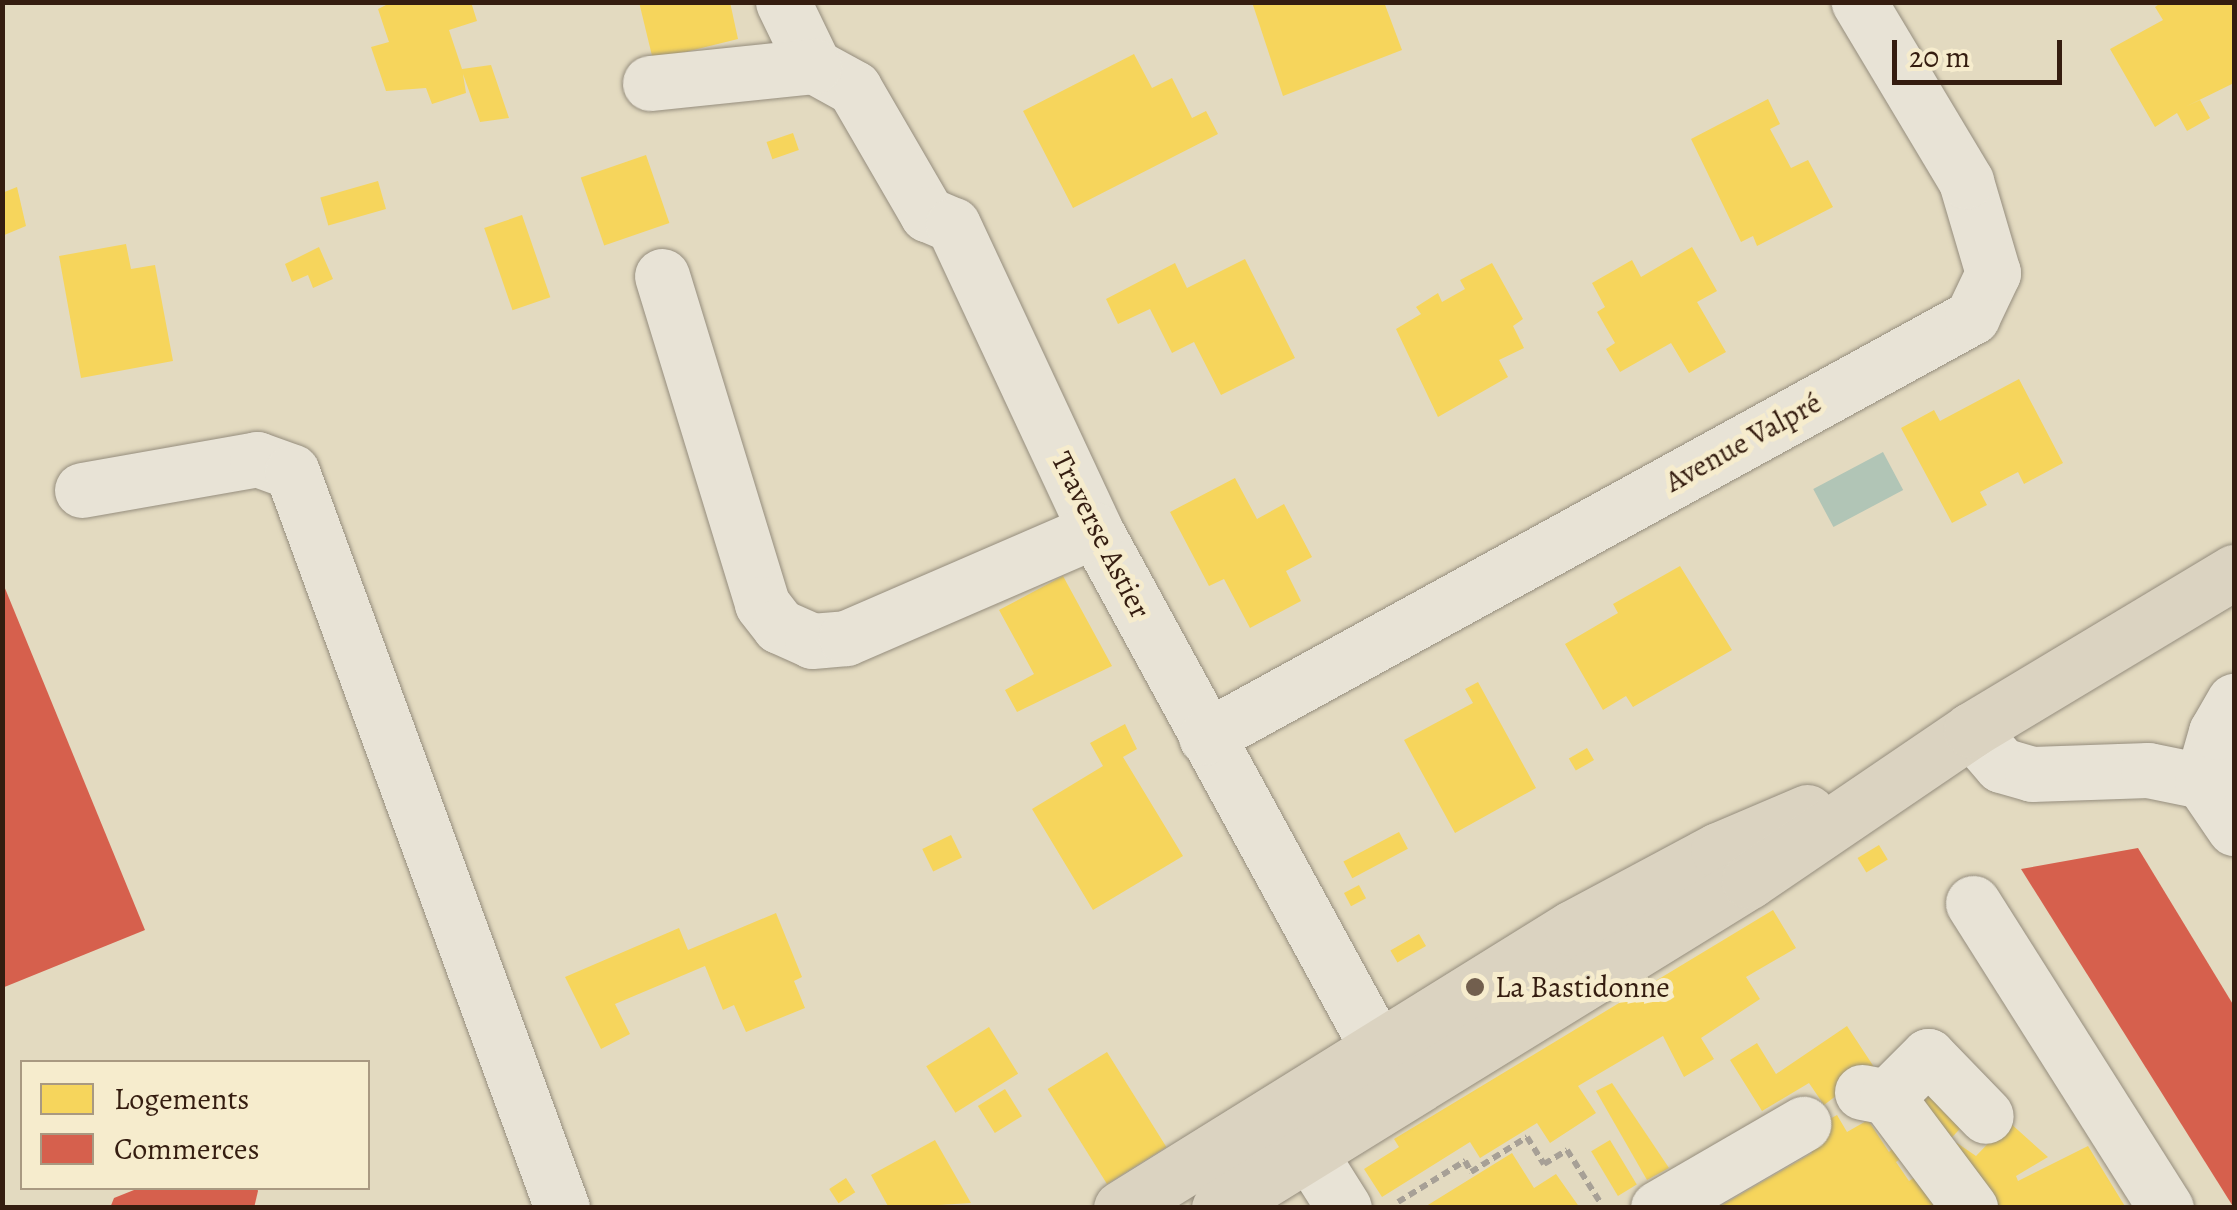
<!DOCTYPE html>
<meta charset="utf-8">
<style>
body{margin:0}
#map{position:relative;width:2237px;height:1210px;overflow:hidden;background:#e3dac0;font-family:Alegreya,serif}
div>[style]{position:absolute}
.water>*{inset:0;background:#b1c5b6;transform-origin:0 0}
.homes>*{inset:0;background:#f6d55c;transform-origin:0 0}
.shops>*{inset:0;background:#d6604d}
.path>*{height:6px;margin-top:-3px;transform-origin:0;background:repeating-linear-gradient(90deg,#a7a096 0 8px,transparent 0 13px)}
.roads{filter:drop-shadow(0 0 2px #958d7d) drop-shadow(0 0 2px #958d7d)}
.minor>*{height:55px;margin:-27.5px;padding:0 27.5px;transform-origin:27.5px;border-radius:27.5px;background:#e8e3d6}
.major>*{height:55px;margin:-27.5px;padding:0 27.5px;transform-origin:27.5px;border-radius:27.5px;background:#dbd3c1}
.dots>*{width:28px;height:28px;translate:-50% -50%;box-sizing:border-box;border:5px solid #f6eccd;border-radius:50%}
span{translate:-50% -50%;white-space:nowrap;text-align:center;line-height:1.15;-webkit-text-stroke:10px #f6eccd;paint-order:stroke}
.street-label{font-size:30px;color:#351d10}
.poi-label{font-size:30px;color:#351d10}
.left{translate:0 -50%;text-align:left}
.frame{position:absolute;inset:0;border:5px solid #351d10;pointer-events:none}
.legend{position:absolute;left:20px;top:1060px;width:350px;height:130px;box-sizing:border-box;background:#f6eccd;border:2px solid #a99981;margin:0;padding:12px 18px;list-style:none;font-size:30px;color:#351d10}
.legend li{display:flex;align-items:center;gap:20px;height:50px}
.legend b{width:50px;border:2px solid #a99981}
.scale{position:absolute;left:1892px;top:40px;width:170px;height:45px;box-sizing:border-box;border:5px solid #351d10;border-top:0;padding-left:12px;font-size:30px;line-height:35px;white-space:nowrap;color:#351d10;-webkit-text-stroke:8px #f6eccd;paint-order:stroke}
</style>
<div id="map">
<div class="water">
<div style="left:1883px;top:452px;width:43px;height:79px;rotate:62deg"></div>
</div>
<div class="homes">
<div style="clip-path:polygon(392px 2px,471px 2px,477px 21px,449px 30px,462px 69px,491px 65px,509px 118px,480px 122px,463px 74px,466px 93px,432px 104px,426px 88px,386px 91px,371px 47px,389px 42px,378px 9px)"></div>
<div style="clip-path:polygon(639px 2px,730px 2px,738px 39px,653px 60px)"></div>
<div style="clip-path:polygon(1252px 2px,1384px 2px,1402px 50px,1283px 96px)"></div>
<div style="clip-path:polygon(2162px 2px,2234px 2px,2234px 83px,2187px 106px,2200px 100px,2210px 118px,2187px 131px,2177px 113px,2155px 127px,2110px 49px,2163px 20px,2155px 7px)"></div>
<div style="clip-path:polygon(1134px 54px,1152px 88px,1172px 78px,1192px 118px,1206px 111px,1218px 134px,1073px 208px,1023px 111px)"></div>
<div style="clip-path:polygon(1768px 99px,1780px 124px,1770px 129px,1791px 168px,1808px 160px,1833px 207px,1757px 246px,1753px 236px,1741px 242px,1691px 139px)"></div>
<div style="left:793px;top:133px;width:18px;height:28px;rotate:71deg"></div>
<div style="left:646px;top:155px;width:72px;height:69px;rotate:71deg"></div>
<div style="left:378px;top:181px;width:29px;height:60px;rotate:74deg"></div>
<div style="clip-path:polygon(17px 187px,26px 226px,2px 236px,2px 193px)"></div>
<div style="left:522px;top:215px;width:87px;height:40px;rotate:71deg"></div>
<div style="clip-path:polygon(126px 244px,131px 269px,155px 265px,173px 361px,81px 378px,59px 256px)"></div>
<div style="clip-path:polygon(319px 247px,333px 279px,313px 288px,308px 275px,292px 282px,285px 264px)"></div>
<div style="clip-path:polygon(1692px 247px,1717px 291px,1697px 302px,1726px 352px,1689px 373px,1671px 343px,1620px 372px,1606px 349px,1615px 343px,1597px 312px,1605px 307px,1592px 283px,1632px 260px,1641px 277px)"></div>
<div style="clip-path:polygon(1245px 259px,1295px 358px,1221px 395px,1194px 342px,1172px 353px,1150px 309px,1118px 324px,1106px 299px,1175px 263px,1187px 288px)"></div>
<div style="clip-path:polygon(1492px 263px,1523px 319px,1513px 326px,1524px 348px,1499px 360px,1508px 377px,1438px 417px,1396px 329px,1421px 314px,1416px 307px,1438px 293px,1442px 302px,1465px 289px,1460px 280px)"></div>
<div style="clip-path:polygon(2019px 379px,2063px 463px,2024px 484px,2018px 472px,1980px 492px,1987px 505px,1952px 523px,1901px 428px,1934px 410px,1940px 421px)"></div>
<div style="clip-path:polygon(1235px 478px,1257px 519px,1284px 504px,1312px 557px,1286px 571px,1301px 601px,1250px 628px,1224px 579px,1209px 586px,1170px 512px)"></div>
<div style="clip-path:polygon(1680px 566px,1732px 650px,1633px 707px,1626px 696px,1603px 710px,1565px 644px,1618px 613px,1613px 604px)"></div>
<div style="clip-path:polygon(1063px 576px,1112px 666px,1017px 712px,1005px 690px,1034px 674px,999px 610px)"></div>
<div style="clip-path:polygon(1478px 682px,1536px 788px,1455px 833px,1404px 740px,1473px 703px,1465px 689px)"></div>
<div style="clip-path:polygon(1125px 724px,1137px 749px,1123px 757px,1183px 856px,1093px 910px,1032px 809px,1103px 766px,1090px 743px)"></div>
<div style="left:1587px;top:748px;width:14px;height:21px;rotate:60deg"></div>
<div style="left:1399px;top:832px;width:19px;height:63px;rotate:62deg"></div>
<div style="left:951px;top:835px;width:25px;height:32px;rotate:64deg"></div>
<div style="left:1879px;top:845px;width:17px;height:25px;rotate:59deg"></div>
<div style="left:1359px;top:885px;width:15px;height:17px;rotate:62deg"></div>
<div style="clip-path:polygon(1773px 910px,1796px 948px,1746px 977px,1760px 999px,1701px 1038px,1714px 1059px,1684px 1077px,1663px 1036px,1578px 1086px,1596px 1113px,1550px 1143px,1537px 1123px,1480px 1158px,1470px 1142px,1382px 1197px,1364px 1169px,1399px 1147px,1394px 1139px)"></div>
<div style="clip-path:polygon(776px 913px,802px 977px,794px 981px,805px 1008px,746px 1032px,734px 1005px,723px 1010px,705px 966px,615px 1004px,630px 1034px,601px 1049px,565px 977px,679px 928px,688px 950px)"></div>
<div style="left:1419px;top:934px;width:14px;height:33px;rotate:60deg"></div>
<div style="clip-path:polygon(1847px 1026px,1874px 1067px,1824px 1105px,1809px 1083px,1762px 1111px,1730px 1060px,1757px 1043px,1776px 1074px)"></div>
<div style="left:989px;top:1027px;width:55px;height:74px;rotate:58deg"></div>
<div style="left:1107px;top:1052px;width:112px;height:70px;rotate:58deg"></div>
<div style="clip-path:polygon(1612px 1083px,1669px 1168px,1647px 1180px,1596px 1091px)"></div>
<div style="left:1926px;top:1086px;width:54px;height:20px;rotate:43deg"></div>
<div style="left:1005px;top:1089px;width:32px;height:32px;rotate:58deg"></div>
<div style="clip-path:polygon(1837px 1115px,1847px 1132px,1868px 1120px,1889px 1152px,1895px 1146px,1903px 1157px,1896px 1162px,1909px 1181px,1930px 1167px,1955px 1208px,1717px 1208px,1812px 1153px,1800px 1135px)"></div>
<div style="clip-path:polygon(2009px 1122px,2048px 1157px,2016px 1176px,2018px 1181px,2088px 1146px,2126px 1208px,1984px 1208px,1948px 1149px,1957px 1143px,1976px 1156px)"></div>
<div style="clip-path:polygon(935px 1140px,971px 1203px,889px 1208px,871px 1175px)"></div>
<div style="left:1610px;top:1140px;width:52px;height:22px;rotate:59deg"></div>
<div style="clip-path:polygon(1512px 1153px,1534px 1188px,1556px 1174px,1580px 1208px,1423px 1208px)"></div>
<div style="left:846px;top:1178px;width:17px;height:20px;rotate:57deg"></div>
</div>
<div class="shops">
<div style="clip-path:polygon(2px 581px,145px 930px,2px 988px)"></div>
<div style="clip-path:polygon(2138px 848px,2234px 1006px,2234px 1208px,2021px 869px)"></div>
<div style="clip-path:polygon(139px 1188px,257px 1188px,258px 1191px,254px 1208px,110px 1208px,114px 1198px)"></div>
</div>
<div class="path">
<div style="left:1398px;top:1202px;width:79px;rotate:-31.5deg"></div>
<div style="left:1465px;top:1161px;width:13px;rotate:61deg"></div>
<div style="left:1471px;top:1172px;width:66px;rotate:-32deg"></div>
<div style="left:1527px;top:1137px;width:32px;rotate:58deg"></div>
<div style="left:1544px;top:1164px;width:27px;rotate:-31deg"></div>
<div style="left:1567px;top:1150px;width:62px;rotate:57.6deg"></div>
</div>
<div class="roads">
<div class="minor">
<div style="left:783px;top:2px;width:71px;rotate:64.2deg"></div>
<div style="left:814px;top:66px;width:46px;rotate:28.8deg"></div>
<div style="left:854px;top:88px;width:146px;rotate:59.9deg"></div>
<div style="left:927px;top:214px;width:28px;rotate:23deg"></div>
<div style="left:953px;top:225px;width:336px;rotate:65deg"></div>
<div style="left:1095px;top:530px;width:639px;rotate:61.39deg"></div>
<div style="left:650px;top:83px;width:165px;rotate:-5.9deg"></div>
<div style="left:662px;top:276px;width:343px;rotate:73deg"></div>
<div style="left:762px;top:604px;width:28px;rotate:52deg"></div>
<div style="left:779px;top:626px;width:36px;rotate:24deg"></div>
<div style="left:812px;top:641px;width:34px;rotate:-5deg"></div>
<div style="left:846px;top:638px;width:271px;rotate:-23.4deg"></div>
<div style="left:82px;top:490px;width:178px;rotate:-10deg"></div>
<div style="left:257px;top:459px;width:37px;rotate:20deg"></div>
<div style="left:292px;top:472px;width:784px;rotate:69.85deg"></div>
<div style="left:1971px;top:730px;width:46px;rotate:49.4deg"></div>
<div style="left:2001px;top:765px;width:32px;rotate:16deg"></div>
<div style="left:2032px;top:774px;width:116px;rotate:-2deg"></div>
<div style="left:2148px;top:770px;width:55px;rotate:11.5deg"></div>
<div style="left:2202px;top:781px;width:57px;rotate:55.8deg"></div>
<div style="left:1206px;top:737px;width:874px;rotate:-28.74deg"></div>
<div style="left:1972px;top:317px;width:49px;rotate:-64.5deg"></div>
<div style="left:1993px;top:273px;width:96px;rotate:-106.4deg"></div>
<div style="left:1966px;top:181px;width:209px;rotate:-120.9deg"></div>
<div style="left:2202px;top:781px;width:51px;rotate:-74.1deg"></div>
<div style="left:2216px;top:732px;width:36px;rotate:-60deg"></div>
<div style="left:1973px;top:903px;width:361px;rotate:57.7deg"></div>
<div style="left:1862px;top:1092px;width:25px;rotate:11deg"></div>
<div style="left:1887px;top:1097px;width:139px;rotate:53.2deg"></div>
<div style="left:1887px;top:1097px;width:58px;rotate:-45deg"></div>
<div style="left:1928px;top:1056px;width:83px;rotate:46deg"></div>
<div style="left:1284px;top:1113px;width:112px;rotate:57.7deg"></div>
<div style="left:1658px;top:1208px;width:168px;rotate:-30.1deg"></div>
</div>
<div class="major">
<div style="left:1121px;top:1208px;width:531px;rotate:-31.83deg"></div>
<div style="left:1572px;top:928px;width:166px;rotate:-28.1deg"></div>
<div style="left:1718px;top:850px;width:97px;rotate:-23.1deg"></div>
<div style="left:1219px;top:1208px;width:623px;rotate:-31.67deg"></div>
<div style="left:1749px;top:881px;width:268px;rotate:-34.2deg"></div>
<div style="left:1971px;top:730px;width:307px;rotate:-31deg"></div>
</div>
</div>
<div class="dots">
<div style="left:1475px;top:987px;background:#725f4e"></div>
</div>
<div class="street-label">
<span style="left:1743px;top:442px;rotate:-29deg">Avenue Valpré</span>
<span style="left:1101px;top:535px;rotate:63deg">Traverse Astier</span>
</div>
<div class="poi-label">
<span class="left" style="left:1495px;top:987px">La Bastidonne</span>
</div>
<div class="frame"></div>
<ul class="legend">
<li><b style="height:28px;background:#f6d55c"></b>Logements</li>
<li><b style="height:28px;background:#d6604d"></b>Commerces</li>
</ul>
<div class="scale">20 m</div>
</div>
